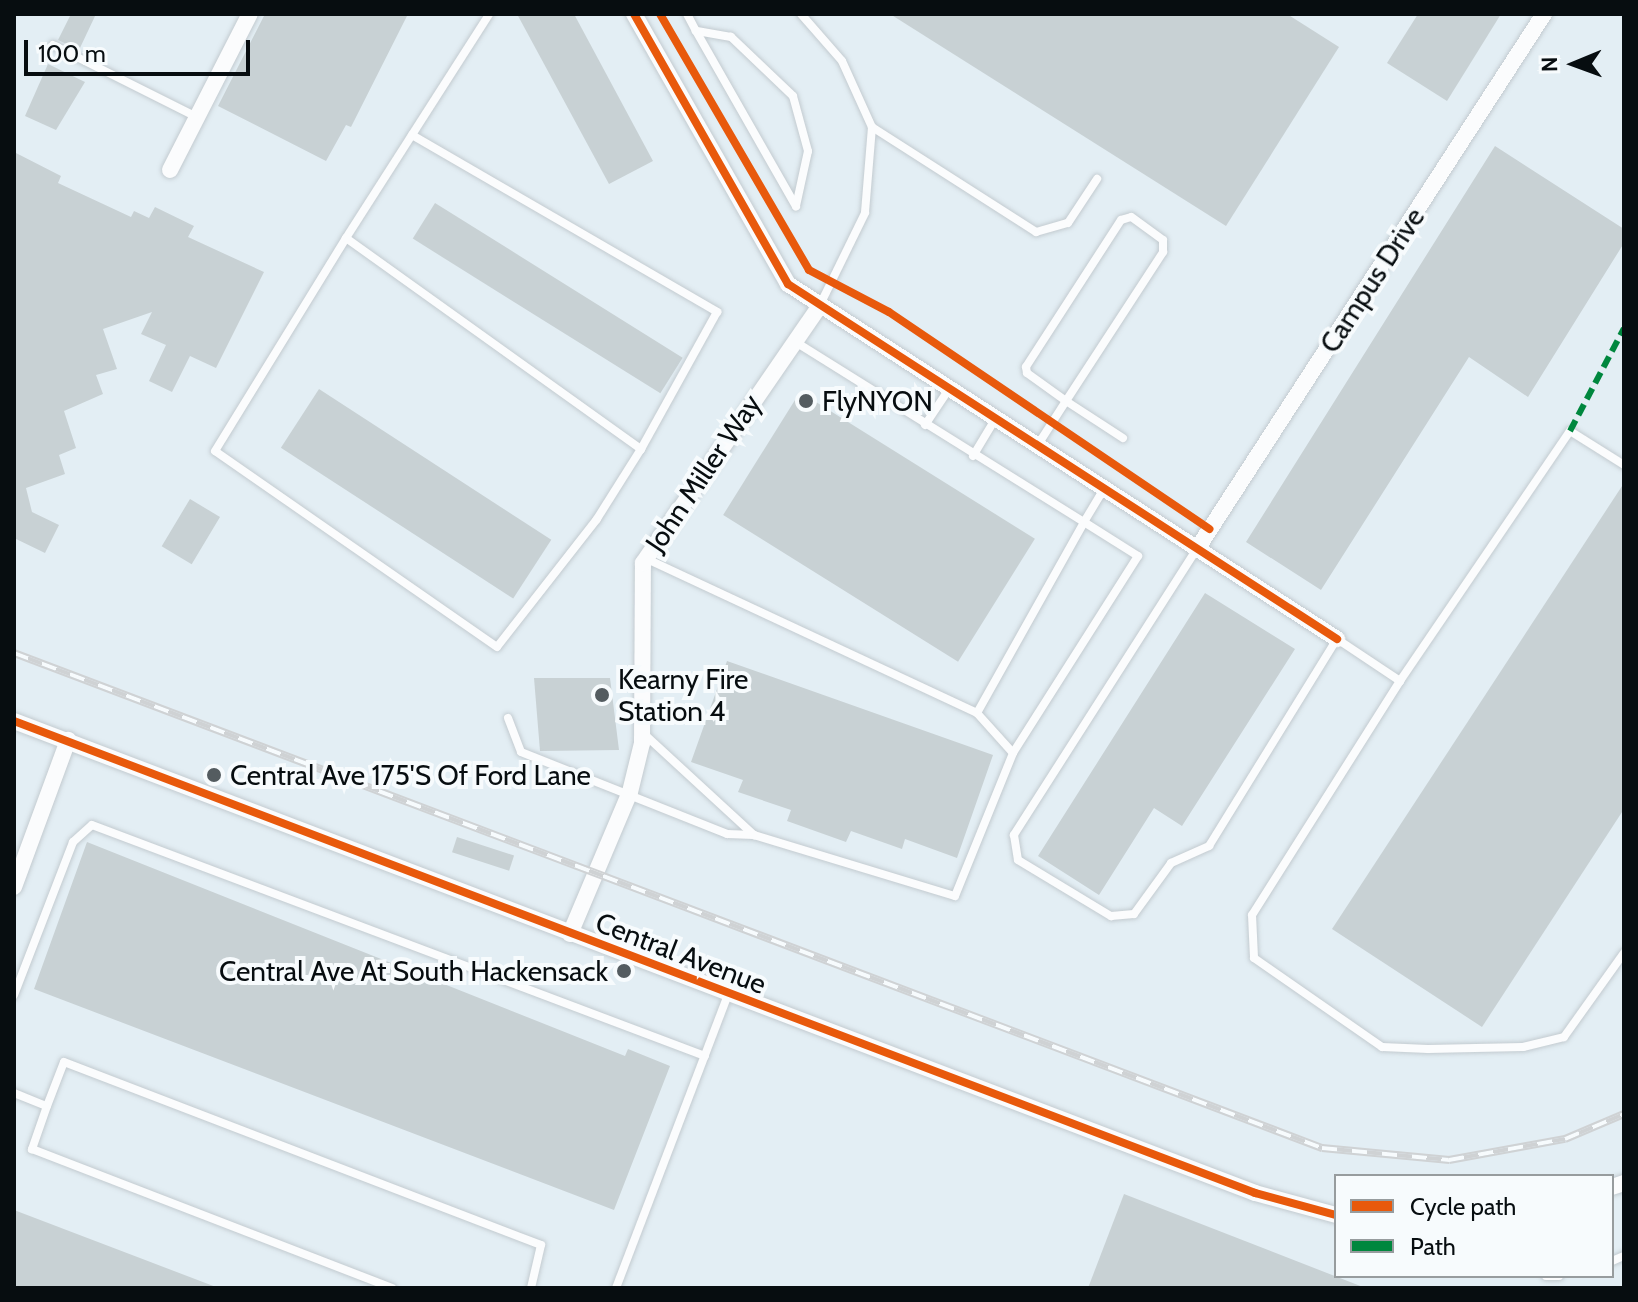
<!DOCTYPE html>
<style>
body{margin:0}
#map{position:relative;width:1638px;height:1302px;overflow:hidden;background:#e3eef4;font-family:Cabin,sans-serif}
div>[style]{position:absolute}
.building>*{inset:0;background:#c8d1d4;transform-origin:0 0}
.roads{filter:drop-shadow(0 0 2px #c3cbd0) drop-shadow(0 0 2px #c3cbd0)}
.lane>*{height:8px;margin:-4px;padding:0 4px;transform-origin:4px;border-radius:4px;background:#fbfcfd}
.street>*{height:16px;margin:-8px;padding:0 8px;transform-origin:8px;border-radius:8px;background:#fbfcfd}
.rail>*{height:8px;margin-top:-4px;transform-origin:0;background:repeating-linear-gradient(90deg,#f7fbfd 0 15px,#cfd2d4 0 30px);box-sizing:border-box;border-block:2px solid #cfd2d4}
.quiet>*{height:6px;margin-top:-3px;transform-origin:0;background:repeating-linear-gradient(90deg,#00873e 0 12px,transparent 0 18px)}
.cycleway>*{height:8px;margin:-4px;padding:0 4px;transform-origin:4px;border-radius:4px;background:#e8590c}
.dots>*{width:22px;height:22px;translate:-50% -50%;box-sizing:border-box;border:4px solid #f7fbfd;border-radius:50%}
span{translate:-50% -50%;white-space:nowrap;text-align:center;line-height:1.15;-webkit-text-stroke:8px #f7fbfd;paint-order:stroke}
.street-label{font-size:28px;color:#070d10}
.poi-label{font-size:28px;color:#070d10}
.left{translate:0 -50%;text-align:left}
.right{translate:-100% -50%;text-align:right}
.frame{position:absolute;inset:0;border:16px solid #070d10;pointer-events:none}
.legend{position:absolute;left:1334px;top:1174px;width:280px;height:104px;box-sizing:border-box;background:#f7fbfd;border:2px solid #979c9e;margin:0;padding:10px 14px;list-style:none;font-size:24px;color:#070d10}
.legend li{display:flex;align-items:center;gap:16px;height:40px}
.legend b{width:40px;border:2px solid #979c9e}
.north{position:absolute;left:1534px;top:24px;width:80px;height:80px;-webkit-text-stroke:6px #f7fbfd;paint-order:stroke;rotate:269deg;font-size:22px;font-weight:700;line-height:32px;text-align:center;color:#070d10}
.north::after{content:'';display:block;margin:auto;width:28px;height:36px;background:#070d10;clip-path:polygon(50% 0,100% 100%,50% 72%,0 100%)}
.scale{position:absolute;left:24px;top:40px;width:226px;height:36px;box-sizing:border-box;border:4px solid #070d10;border-top:0;padding-left:10px;font-size:24px;line-height:28px;white-space:nowrap;color:#070d10;-webkit-text-stroke:6px #f7fbfd;paint-order:stroke}
</style>
<div id="map">
<div class="building">
<div style="clip-path:polygon(71px 14px,96px 14px,79px 50px,58px 40px)"></div>
<div style="clip-path:polygon(265px 14px,408px 14px,351px 127px,346px 125px,326px 161px,218px 106px)"></div>
<div style="clip-path:polygon(517px 14px,574px 14px,653px 161px,609px 184px)"></div>
<div style="clip-path:polygon(890px 14px,1287px 14px,1339px 47px,1226px 226px)"></div>
<div style="clip-path:polygon(1418px 14px,1501px 14px,1447px 101px,1387px 63px)"></div>
<div style="clip-path:polygon(48px 64px,85px 82px,56px 130px,25px 116px)"></div>
<div style="clip-path:polygon(1495px 146px,1624px 229px,1624px 243px,1528px 397px,1469px 357px,1321px 590px,1246px 542px)"></div>
<div style="clip-path:polygon(14px 152px,61px 176px,58px 183px,131px 217px,134px 211px,149px 218px,155px 207px,194px 226px,188px 237px,264px 272px,216px 368px,190px 356px,172px 392px,149px 381px,166px 345px,141px 334px,152px 312px,103px 329px,117px 369px,96px 375px,103px 394px,64px 411px,76px 448px,59px 455px,65px 474px,26px 488px,32px 512px,59px 525px,45px 553px,14px 538px)"></div>
<div style="left:435px;top:203px;width:292px;height:42px;rotate:32deg"></div>
<div style="left:319px;top:389px;width:277px;height:70px;rotate:33deg"></div>
<div style="left:800px;top:392px;width:277px;height:145px;rotate:32deg"></div>
<div style="clip-path:polygon(1624px 483px,1624px 809px,1482px 1027px,1332px 929px)"></div>
<div style="left:190px;top:499px;width:35px;height:55px;rotate:31deg"></div>
<div style="clip-path:polygon(1205px 593px,1295px 649px,1182px 826px,1154px 808px,1099px 895px,1038px 856px)"></div>
<div style="clip-path:polygon(727px 661px,993px 755px,957px 858px,905px 839px,902px 849px,851px 831px,846px 842px,787px 821px,791px 810px,738px 792px,743px 780px,691px 762px)"></div>
<div style="clip-path:polygon(534px 678px,610px 678px,619px 750px,540px 751px)"></div>
<div style="left:457px;top:837px;width:60px;height:16px;rotate:18deg"></div>
<div style="clip-path:polygon(87px 842px,625px 1056px,628px 1049px,670px 1066px,614px 1210px,34px 989px)"></div>
<div style="clip-path:polygon(1124px 1194px,1363px 1287px,1363px 1288px,1088px 1288px)"></div>
<div style="clip-path:polygon(14px 1210px,216px 1287px,216px 1288px,14px 1288px)"></div>
</div>
<div class="roads">
<div class="lane">
<div style="left:687px;top:14px;width:19px;rotate:62deg"></div>
<div style="left:696px;top:31px;width:202px;rotate:60.3deg"></div>
<div style="left:796px;top:206px;width:56px;rotate:-77.7deg"></div>
<div style="left:808px;top:151px;width:57px;rotate:-105.3deg"></div>
<div style="left:793px;top:96px;width:86px;rotate:-136.4deg"></div>
<div style="left:731px;top:37px;width:36px;rotate:-170deg"></div>
<div style="left:801px;top:14px;width:62px;rotate:48.9deg"></div>
<div style="left:842px;top:61px;width:72px;rotate:65.6deg"></div>
<div style="left:872px;top:127px;width:86px;rotate:94.7deg"></div>
<div style="left:865px;top:213px;width:102px;rotate:116.1deg"></div>
<div style="left:53px;top:45px;width:161px;rotate:26.6deg"></div>
<div style="left:872px;top:127px;width:195px;rotate:32.6deg"></div>
<div style="left:1036px;top:232px;width:33px;rotate:-16deg"></div>
<div style="left:1068px;top:223px;width:53px;rotate:-56.6deg"></div>
<div style="left:412px;top:135px;width:353px;rotate:30.1deg"></div>
<div style="left:717px;top:312px;width:157px;rotate:119deg"></div>
<div style="left:641px;top:449px;width:83px;rotate:122.2deg"></div>
<div style="left:597px;top:519px;width:162px;rotate:128deg"></div>
<div style="left:497px;top:647px;width:343px;rotate:-145.2deg"></div>
<div style="left:215px;top:451px;width:250px;rotate:-58.4deg"></div>
<div style="left:346px;top:238px;width:363px;rotate:35.6deg"></div>
<div style="left:346px;top:238px;width:266px;rotate:-57.4deg"></div>
<div style="left:794px;top:341px;width:342px;rotate:32deg"></div>
<div style="left:1084px;top:522px;width:41px;rotate:-59deg"></div>
<div style="left:925px;top:425px;width:43px;rotate:-56.3deg"></div>
<div style="left:1039px;top:443px;width:50px;rotate:-57.3deg"></div>
<div style="left:1066px;top:401px;width:178px;rotate:-56.9deg"></div>
<div style="left:1163px;top:252px;width:12px;rotate:-90deg"></div>
<div style="left:1163px;top:240px;width:39px;rotate:-144deg"></div>
<div style="left:1131px;top:217px;width:10px;rotate:163deg"></div>
<div style="left:1121px;top:220px;width:175px;rotate:122.9deg"></div>
<div style="left:1026px;top:367px;width:6px;rotate:81deg"></div>
<div style="left:1027px;top:373px;width:48px;rotate:35.7deg"></div>
<div style="left:1066px;top:401px;width:68px;rotate:33deg"></div>
<div style="left:973px;top:456px;width:47px;rotate:-59deg"></div>
<div style="left:1198px;top:547px;width:342px;rotate:122.6deg"></div>
<div style="left:1014px;top:835px;width:25px;rotate:81deg"></div>
<div style="left:1018px;top:860px;width:109px;rotate:31.1deg"></div>
<div style="left:1111px;top:916px;width:23px;rotate:-5deg"></div>
<div style="left:1134px;top:914px;width:63px;rotate:-54deg"></div>
<div style="left:1171px;top:863px;width:42px;rotate:-24.1deg"></div>
<div style="left:1209px;top:846px;width:243px;rotate:-58.3deg"></div>
<div style="left:1337px;top:639px;width:76px;rotate:33.7deg"></div>
<div style="left:1400px;top:681px;width:302px;rotate:-55.8deg"></div>
<div style="left:1570px;top:431px;width:64px;rotate:32.2deg"></div>
<div style="left:1400px;top:681px;width:277px;rotate:122.3deg"></div>
<div style="left:1252px;top:915px;width:43px;rotate:87.3deg"></div>
<div style="left:1254px;top:958px;width:156px;rotate:34.8deg"></div>
<div style="left:1382px;top:1047px;width:46px;rotate:2.5deg"></div>
<div style="left:1428px;top:1049px;width:95px;rotate:-1.2deg"></div>
<div style="left:1523px;top:1047px;width:42px;rotate:-13.7deg"></div>
<div style="left:1564px;top:1037px;width:103px;rotate:-54.5deg"></div>
<div style="left:977px;top:713px;width:219px;rotate:-60.7deg"></div>
<div style="left:1084px;top:522px;width:64px;rotate:32.2deg"></div>
<div style="left:1138px;top:556px;width:233px;rotate:122.4deg"></div>
<div style="left:508px;top:718px;width:36px;rotate:69deg"></div>
<div style="left:521px;top:752px;width:222px;rotate:21.7deg"></div>
<div style="left:727px;top:834px;width:27px;rotate:2deg"></div>
<div style="left:643px;top:733px;width:151px;rotate:42.6deg"></div>
<div style="left:754px;top:835px;width:210px;rotate:16.9deg"></div>
<div style="left:955px;top:896px;width:154px;rotate:-67.9deg"></div>
<div style="left:1013px;top:753px;width:54px;rotate:-132deg"></div>
<div style="left:977px;top:713px;width:364px;rotate:-155deg"></div>
<div style="left:14px;top:995px;width:164px;rotate:-68.9deg"></div>
<div style="left:73px;top:842px;width:25px;rotate:-42deg"></div>
<div style="left:92px;top:825px;width:655px;rotate:20.65deg"></div>
<div style="left:14px;top:1093px;width:35px;rotate:22deg"></div>
<div style="left:47px;top:1106px;width:47px;rotate:-68.9deg"></div>
<div style="left:64px;top:1062px;width:511px;rotate:20.99deg"></div>
<div style="left:541px;top:1245px;width:44px;rotate:103.1deg"></div>
<div style="left:47px;top:1106px;width:46px;rotate:109.2deg"></div>
<div style="left:32px;top:1149px;width:386px;rotate:21.1deg"></div>
<div style="left:1612px;top:1261px;width:13px;rotate:-23deg"></div>
<div style="left:1546px;top:1276px;width:13px"></div>
<div style="left:616px;top:1288px;width:314px;rotate:-69.1deg"></div>
</div>
<div class="street">
<div style="left:634px;top:14px;width:311px;rotate:60.3deg"></div>
<div style="left:788px;top:284px;width:654px;rotate:32.89deg"></div>
<div style="left:170px;top:170px;width:175px;rotate:-62.9deg"></div>
<div style="left:1199px;top:546px;width:634px;rotate:-57.04deg"></div>
<div style="left:14px;top:721px;width:1328px;rotate:20.82deg"></div>
<div style="left:1255px;top:1193px;width:84px;rotate:15.2deg"></div>
<div style="left:14px;top:887px;width:157px;rotate:-69.8deg"></div>
<div style="left:570px;top:934px;width:154px;rotate:-67.1deg"></div>
<div style="left:630px;top:792px;width:50px;rotate:-76.2deg"></div>
<div style="left:642px;top:743px;width:180px;rotate:-89.7deg"></div>
<div style="left:643px;top:563px;width:313px;rotate:-55.5deg"></div>
<div style="left:1612px;top:1187px;width:13px;rotate:-18deg"></div>
</div>
</div>
<div class="rail">
<div style="left:14px;top:653px;width:1399px;rotate:20.73deg"></div>
<div style="left:1322px;top:1148px;width:128px;rotate:5.4deg"></div>
<div style="left:1449px;top:1160px;width:118px;rotate:-10.3deg"></div>
<div style="left:1565px;top:1139px;width:64px;rotate:-23deg"></div>
</div>
<div class="quiet">
<div style="left:1570px;top:431px;width:116px;rotate:-62.3deg"></div>
</div>
<div class="cycleway">
<div style="left:634px;top:14px;width:311px;rotate:60.3deg"></div>
<div style="left:788px;top:284px;width:654px;rotate:32.89deg"></div>
<div style="left:660px;top:14px;width:296px;rotate:59.8deg"></div>
<div style="left:809px;top:270px;width:90px;rotate:27.7deg"></div>
<div style="left:889px;top:312px;width:387px;rotate:34.1deg"></div>
<div style="left:14px;top:721px;width:1328px;rotate:20.82deg"></div>
<div style="left:1255px;top:1193px;width:84px;rotate:15.2deg"></div>
</div>
<div class="dots">
<div style="left:806px;top:401px;background:#545c60"></div>
<div style="left:602px;top:695px;background:#545c60"></div>
<div style="left:214px;top:775px;background:#545c60"></div>
<div style="left:624px;top:971px;background:#545c60"></div>
</div>
<div class="street-label">
<span style="left:1372px;top:280px;rotate:-57deg">Campus Drive</span>
<span style="left:703px;top:473px;rotate:-56deg">John Miller Way</span>
<span style="left:681px;top:953px;rotate:21deg">Central Avenue</span>
</div>
<div class="poi-label">
<span class="left" style="left:822px;top:401px">FlyNYON</span>
<span class="left" style="left:618px;top:695px">Kearny Fire<br>Station 4</span>
<span class="left" style="left:230px;top:775px">Central Ave 175'S Of Ford Lane</span>
<span class="right" style="left:608px;top:971px">Central Ave At South Hackensack</span>
</div>
<div class="frame"></div>
<ul class="legend">
<li><b style="height:10px;background:#e8590c"></b>Cycle path</li>
<li><b style="height:10px;background:#00873e"></b>Path</li>
</ul>
<div class="north">N</div>
<div class="scale">100 m</div>
</div>
